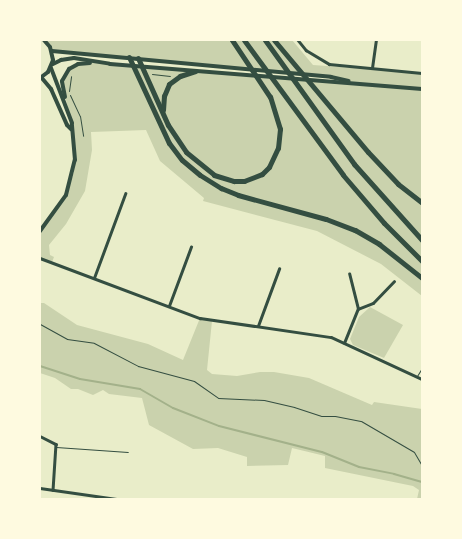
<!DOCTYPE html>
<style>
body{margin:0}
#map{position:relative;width:462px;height:539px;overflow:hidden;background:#e9edc9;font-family:Lora,serif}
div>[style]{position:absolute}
.green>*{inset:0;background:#cad2ad}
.stream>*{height:2px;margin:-1px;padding:0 1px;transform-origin:1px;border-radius:1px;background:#a3b18a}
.path>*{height:1px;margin:-0.5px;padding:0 0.5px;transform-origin:0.5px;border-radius:0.5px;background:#344e41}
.service>*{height:1px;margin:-0.5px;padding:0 0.5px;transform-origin:0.5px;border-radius:0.5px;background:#344e41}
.minor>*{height:2.5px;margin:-1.25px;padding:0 1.25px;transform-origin:1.25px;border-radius:1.25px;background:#344e41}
.secondary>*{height:4px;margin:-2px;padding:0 2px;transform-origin:2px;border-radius:2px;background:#344e41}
.motorway>*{height:5px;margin:-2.5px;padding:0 2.5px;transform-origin:2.5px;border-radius:2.5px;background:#344e41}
span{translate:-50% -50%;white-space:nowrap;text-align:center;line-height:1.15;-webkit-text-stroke:4px #fefae0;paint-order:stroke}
.frame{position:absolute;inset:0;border:41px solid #fefae0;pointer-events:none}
</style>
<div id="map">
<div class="green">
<div style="clip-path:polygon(44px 40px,292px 40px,313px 65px,422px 73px,422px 296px,381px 264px,317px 231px,203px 201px,204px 198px,160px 161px,146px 130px,91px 132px,92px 150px,85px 191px,66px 224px,49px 245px,50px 255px,54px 257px,52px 262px,40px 258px,40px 231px,66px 195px,74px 172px,72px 123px,62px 85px,65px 75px,78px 64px,98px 62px,354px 83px,330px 77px,52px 51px)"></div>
<div style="clip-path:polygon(40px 303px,44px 303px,77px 325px,148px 344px,183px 360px,200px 318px,212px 321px,207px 370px,212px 374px,237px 376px,260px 372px,274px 372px,309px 378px,372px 405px,374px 402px,422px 409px,422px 499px,417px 499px,419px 490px,413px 486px,325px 468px,325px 456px,292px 448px,288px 465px,247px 466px,247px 457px,218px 448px,193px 449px,149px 425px,142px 398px,109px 394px,103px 390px,93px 395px,78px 389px,71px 389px,55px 378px,40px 373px)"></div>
<div style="clip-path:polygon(370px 307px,403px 325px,384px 358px,353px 345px,350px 339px,359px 317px)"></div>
</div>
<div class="stream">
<div style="left:40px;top:366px;width:42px;rotate:18deg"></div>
<div style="left:80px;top:379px;width:61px;rotate:9.5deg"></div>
<div style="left:140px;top:389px;width:38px;rotate:30deg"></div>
<div style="left:173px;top:408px;width:49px;rotate:21.4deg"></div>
<div style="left:219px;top:426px;width:106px;rotate:14.2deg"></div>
<div style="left:322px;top:452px;width:40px;rotate:22deg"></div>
<div style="left:359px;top:467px;width:36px;rotate:11deg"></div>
<div style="left:394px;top:474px;width:29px;rotate:16deg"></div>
</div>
<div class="path">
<div style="left:152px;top:74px;width:18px;rotate:6deg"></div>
<div style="left:69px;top:91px;width:15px;rotate:-82deg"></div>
<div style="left:70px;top:95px;width:23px;rotate:65deg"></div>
<div style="left:80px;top:116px;width:20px;rotate:81deg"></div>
<div style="left:40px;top:324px;width:31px;rotate:29deg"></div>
<div style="left:67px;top:339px;width:27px;rotate:8deg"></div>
<div style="left:94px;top:343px;width:50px;rotate:27.6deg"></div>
<div style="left:138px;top:366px;width:58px;rotate:15deg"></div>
<div style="left:194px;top:381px;width:29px;rotate:35deg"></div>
<div style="left:218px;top:398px;width:46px;rotate:2.5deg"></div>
<div style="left:264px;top:400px;width:31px;rotate:13deg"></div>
<div style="left:294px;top:407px;width:28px;rotate:18deg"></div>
<div style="left:321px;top:416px;width:14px"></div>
<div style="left:335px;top:416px;width:26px;rotate:11deg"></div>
<div style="left:361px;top:421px;width:61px;rotate:30.3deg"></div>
<div style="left:414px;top:452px;width:16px;rotate:60deg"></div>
</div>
<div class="service">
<div style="left:417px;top:376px;width:9px;rotate:-58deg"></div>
<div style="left:56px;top:447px;width:72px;rotate:4deg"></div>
</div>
<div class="minor">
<div style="left:298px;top:40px;width:13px;rotate:51deg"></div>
<div style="left:306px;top:50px;width:27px;rotate:31deg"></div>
<div style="left:329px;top:64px;width:93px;rotate:5.5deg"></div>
<div style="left:372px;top:68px;width:28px;rotate:-82deg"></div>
<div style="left:40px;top:258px;width:171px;rotate:20.6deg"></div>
<div style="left:200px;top:318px;width:132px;rotate:8.3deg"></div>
<div style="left:331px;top:337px;width:100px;rotate:24.8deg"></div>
<div style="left:94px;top:278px;width:90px;rotate:-69.7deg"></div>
<div style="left:169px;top:306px;width:63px;rotate:-69.6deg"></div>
<div style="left:358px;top:309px;width:16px;rotate:-22deg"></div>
<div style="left:373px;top:303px;width:30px;rotate:-46deg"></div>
<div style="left:258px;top:326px;width:61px;rotate:-69.8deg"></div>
<div style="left:344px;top:343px;width:37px;rotate:-68deg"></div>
<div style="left:358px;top:309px;width:36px;rotate:-104deg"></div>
<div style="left:40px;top:436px;width:18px;rotate:27deg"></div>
<div style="left:56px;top:444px;width:46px;rotate:93.7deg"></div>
<div style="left:40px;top:488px;width:77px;rotate:8.2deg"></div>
</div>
<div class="secondary">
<div style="left:52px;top:51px;width:280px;rotate:5.3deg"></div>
<div style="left:331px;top:77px;width:18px;rotate:13deg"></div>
<div style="left:53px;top:64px;width:9px;rotate:-27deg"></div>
<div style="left:61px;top:60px;width:13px;rotate:-9deg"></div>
<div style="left:74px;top:58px;width:36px;rotate:9deg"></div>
<div style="left:110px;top:64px;width:313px;rotate:4.6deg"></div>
<div style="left:41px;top:77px;width:16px;rotate:50deg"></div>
<div style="left:51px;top:89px;width:39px;rotate:66deg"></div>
<div style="left:67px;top:125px;width:6px;rotate:45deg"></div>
<div style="left:40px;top:78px;width:10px;rotate:-37deg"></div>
<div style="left:48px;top:72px;width:13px;rotate:-67deg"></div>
<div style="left:53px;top:60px;width:13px;rotate:-103deg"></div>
<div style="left:50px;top:47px;width:9px;rotate:-131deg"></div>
<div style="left:65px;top:97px;width:16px;rotate:-101deg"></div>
<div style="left:62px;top:81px;width:14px;rotate:-60deg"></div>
<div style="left:69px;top:69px;width:10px;rotate:-29deg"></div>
<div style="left:78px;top:64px;width:12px;rotate:-5deg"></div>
<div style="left:40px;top:231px;width:44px;rotate:-54.2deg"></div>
<div style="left:66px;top:195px;width:36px;rotate:-76deg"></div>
<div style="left:75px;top:160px;width:37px;rotate:-95deg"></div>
<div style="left:72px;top:123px;width:59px;rotate:-110.9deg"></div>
</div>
<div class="motorway">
<div style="left:244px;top:40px;width:167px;rotate:53.7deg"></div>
<div style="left:343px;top:175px;width:63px;rotate:49.5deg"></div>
<div style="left:384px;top:223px;width:54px;rotate:45deg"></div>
<div style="left:265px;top:40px;width:153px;rotate:54.3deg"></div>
<div style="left:354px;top:164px;width:102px;rotate:48.2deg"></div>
<div style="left:274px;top:40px;width:146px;rotate:50deg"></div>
<div style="left:368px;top:152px;width:44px;rotate:46.8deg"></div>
<div style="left:398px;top:184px;width:31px;rotate:38deg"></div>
<div style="left:129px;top:57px;width:95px;rotate:65.1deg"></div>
<div style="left:169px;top:143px;width:21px;rotate:53deg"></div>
<div style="left:182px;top:160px;width:23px;rotate:40deg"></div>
<div style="left:200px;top:175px;width:25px;rotate:32deg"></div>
<div style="left:221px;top:188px;width:18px;rotate:22deg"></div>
<div style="left:238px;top:195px;width:91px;rotate:15.3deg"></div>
<div style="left:326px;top:219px;width:31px;rotate:21deg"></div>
<div style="left:355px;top:230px;width:28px;rotate:30deg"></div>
<div style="left:379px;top:244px;width:55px;rotate:38.3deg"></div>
<div style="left:138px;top:58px;width:73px;rotate:65.9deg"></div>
<div style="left:168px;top:125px;width:32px;rotate:56deg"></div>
<div style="left:186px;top:152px;width:36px;rotate:39deg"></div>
<div style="left:214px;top:175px;width:21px;rotate:17deg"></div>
<div style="left:234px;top:181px;width:10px"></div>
<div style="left:244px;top:181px;width:19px;rotate:-21deg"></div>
<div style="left:262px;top:174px;width:10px;rotate:-45deg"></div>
<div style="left:269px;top:167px;width:21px;rotate:-65deg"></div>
<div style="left:278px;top:148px;width:19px;rotate:-84deg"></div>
<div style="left:280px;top:129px;width:34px;rotate:-107deg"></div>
<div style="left:270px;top:97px;width:69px;rotate:-123.7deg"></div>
<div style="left:163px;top:110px;width:14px;rotate:-86deg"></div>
<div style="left:164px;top:96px;width:13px;rotate:-67deg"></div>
<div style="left:169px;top:84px;width:14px;rotate:-36deg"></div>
<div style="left:180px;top:76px;width:16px;rotate:-18deg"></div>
</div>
<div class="frame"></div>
</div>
